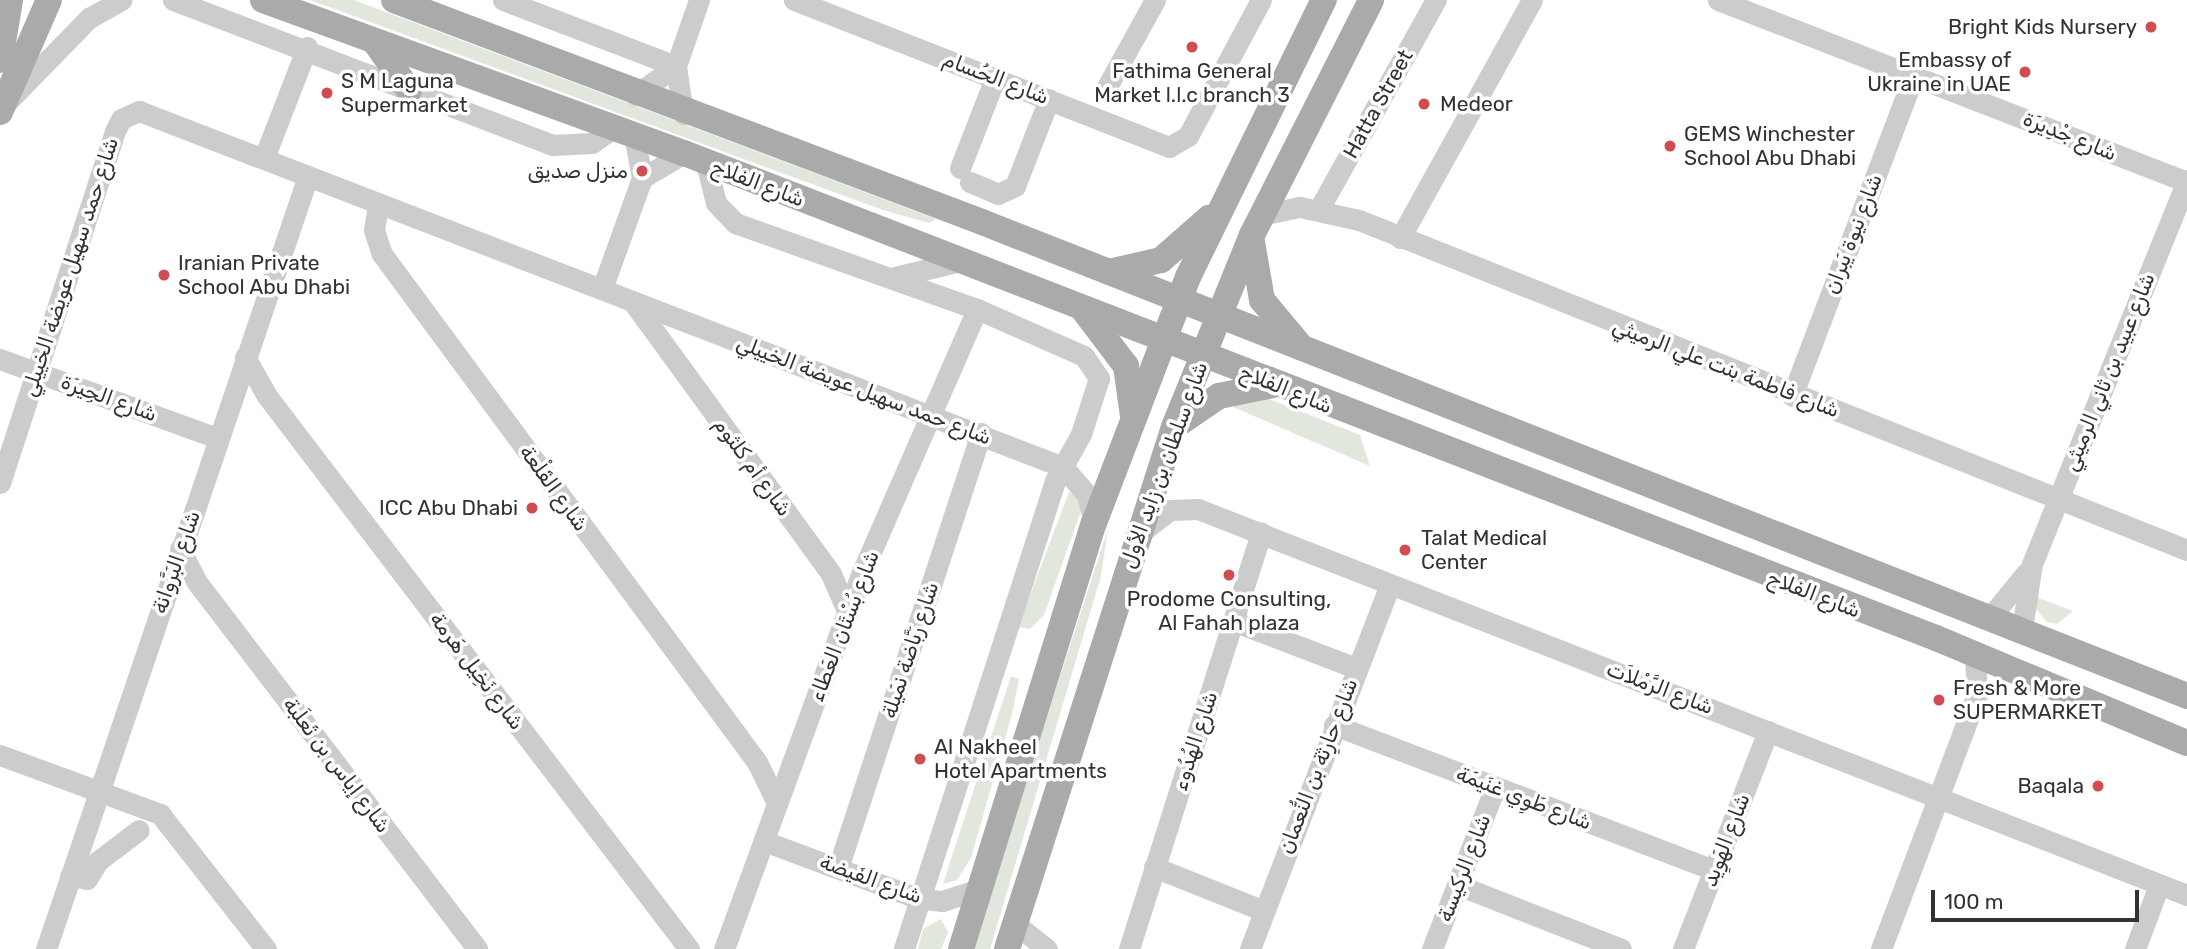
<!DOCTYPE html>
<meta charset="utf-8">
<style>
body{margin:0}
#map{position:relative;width:2187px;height:949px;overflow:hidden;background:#fff;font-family:Rubik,"Noto Sans Arabic",sans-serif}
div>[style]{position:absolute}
.green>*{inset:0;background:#e1e7dc}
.minor>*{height:21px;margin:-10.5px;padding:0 10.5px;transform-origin:10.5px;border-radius:10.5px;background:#ccc}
.major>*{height:26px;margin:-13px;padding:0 13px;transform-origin:13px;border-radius:13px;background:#aaa}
.dots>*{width:19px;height:19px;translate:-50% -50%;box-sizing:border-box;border:4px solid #fff;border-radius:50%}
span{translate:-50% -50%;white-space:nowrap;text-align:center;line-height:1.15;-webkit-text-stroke:7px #fff;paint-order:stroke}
.poi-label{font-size:21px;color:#323232}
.right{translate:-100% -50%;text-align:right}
.left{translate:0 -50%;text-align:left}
.street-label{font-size:21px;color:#323232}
.scale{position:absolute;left:1931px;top:890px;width:208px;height:32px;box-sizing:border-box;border:4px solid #323232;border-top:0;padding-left:9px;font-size:21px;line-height:24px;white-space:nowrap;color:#323232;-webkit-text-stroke:5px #fff;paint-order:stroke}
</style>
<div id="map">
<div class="green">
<div style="clip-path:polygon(310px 0,354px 0,936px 219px,929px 223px,883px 210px)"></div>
<div style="clip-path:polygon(1254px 393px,1360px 435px,1370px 466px,1233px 407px)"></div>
<div style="clip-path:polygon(1069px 492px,1080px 496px,1081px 511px,1044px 615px,1030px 629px,1018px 627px)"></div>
<div style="clip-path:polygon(1108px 529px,1101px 576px,990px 949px,971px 949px)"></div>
<div style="clip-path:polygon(2036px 597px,2073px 611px,2057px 624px,2047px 622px,2036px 609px)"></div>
<div style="clip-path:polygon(1011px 676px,1019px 679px,1012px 714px,971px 858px,957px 880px,943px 884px)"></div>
<div style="clip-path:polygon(941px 919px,948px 932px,941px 949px,918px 949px,923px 929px)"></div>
</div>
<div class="minor">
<div style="left:173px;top:0;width:406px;rotate:20.9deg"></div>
<div style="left:552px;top:145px;width:40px;rotate:-2.9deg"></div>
<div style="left:592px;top:143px;width:28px;rotate:-35deg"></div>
<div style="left:503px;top:0;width:185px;rotate:20.9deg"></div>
<div style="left:794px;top:0;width:403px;rotate:21.4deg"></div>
<div style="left:1169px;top:147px;width:22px;rotate:-30deg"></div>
<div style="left:1188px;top:136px;width:154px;rotate:-61.8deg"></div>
<div style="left:1718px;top:0;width:503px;rotate:21.21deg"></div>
<div style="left:1108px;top:85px;width:97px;rotate:-61.1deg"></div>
<div style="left:635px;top:95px;width:50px;rotate:-35.3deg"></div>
<div style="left:8px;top:101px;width:116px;rotate:-45.7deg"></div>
<div style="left:89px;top:18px;width:37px;rotate:-29deg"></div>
<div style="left:683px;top:114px;width:49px;rotate:-98.3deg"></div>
<div style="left:676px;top:66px;width:70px;rotate:-70.8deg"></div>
<div style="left:264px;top:158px;width:119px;rotate:-68.8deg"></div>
<div style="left:706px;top:163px;width:41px;rotate:76deg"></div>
<div style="left:716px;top:203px;width:28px;rotate:46deg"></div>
<div style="left:735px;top:223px;width:257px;rotate:19.6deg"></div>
<div style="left:977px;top:309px;width:117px;rotate:23.7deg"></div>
<div style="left:1084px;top:356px;width:27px;rotate:56deg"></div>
<div style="left:1099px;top:378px;width:59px;rotate:107.8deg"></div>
<div style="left:1081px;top:434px;width:54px;rotate:119deg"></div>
<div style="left:1055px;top:481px;width:492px;rotate:107.9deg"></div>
<div style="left:960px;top:168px;width:97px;rotate:-68.7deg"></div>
<div style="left:642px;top:178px;width:49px;rotate:-30.8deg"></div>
<div style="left:970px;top:182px;width:30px;rotate:23deg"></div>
<div style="left:998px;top:194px;width:19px;rotate:-25deg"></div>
<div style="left:1015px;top:186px;width:93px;rotate:-68.7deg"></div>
<div style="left:378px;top:205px;width:25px;rotate:99deg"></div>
<div style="left:374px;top:230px;width:25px;rotate:72deg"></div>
<div style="left:382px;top:254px;width:631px;rotate:53.57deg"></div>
<div style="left:757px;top:762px;width:46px;rotate:64deg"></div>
<div style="left:1319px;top:209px;width:240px;rotate:-60.8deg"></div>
<div style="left:1261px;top:215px;width:40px;rotate:-12deg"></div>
<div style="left:1300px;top:207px;width:60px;rotate:12.4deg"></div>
<div style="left:1359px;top:220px;width:891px;rotate:21.73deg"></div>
<div style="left:1400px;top:238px;width:272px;rotate:-61deg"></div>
<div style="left:895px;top:277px;width:67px;rotate:-13.8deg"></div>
<div style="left:602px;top:289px;width:118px;rotate:-70.2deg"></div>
<div style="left:642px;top:178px;width:44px;rotate:-100.5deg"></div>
<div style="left:633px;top:302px;width:336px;rotate:53.9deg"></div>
<div style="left:831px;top:574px;width:43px;rotate:66.4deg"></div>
<div style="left:245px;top:357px;width:45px;rotate:60.6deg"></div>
<div style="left:267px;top:396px;width:696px;rotate:52.65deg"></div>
<div style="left:0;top:359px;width:231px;rotate:20deg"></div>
<div style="left:1792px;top:396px;width:346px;rotate:-69.2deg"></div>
<div style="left:0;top:483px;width:370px;rotate:-71.9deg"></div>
<div style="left:115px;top:131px;width:13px;rotate:-63deg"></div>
<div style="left:121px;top:119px;width:20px;rotate:-24deg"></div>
<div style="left:139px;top:111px;width:990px;rotate:21.07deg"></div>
<div style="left:1063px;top:467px;width:37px;rotate:49deg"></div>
<div style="left:1087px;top:495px;width:29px;rotate:76deg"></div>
<div style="left:1139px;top:534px;width:39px;rotate:-38deg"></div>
<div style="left:1170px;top:510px;width:28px;rotate:-2deg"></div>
<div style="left:1198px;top:509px;width:1062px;rotate:21.32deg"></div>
<div style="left:180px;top:549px;width:36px;rotate:63deg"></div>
<div style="left:196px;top:581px;width:463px;rotate:52.6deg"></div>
<div style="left:1991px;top:616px;width:57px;rotate:-50.7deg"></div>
<div style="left:1233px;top:621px;width:132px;rotate:20.9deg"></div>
<div style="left:2022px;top:629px;width:66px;rotate:-81.3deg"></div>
<div style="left:2032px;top:564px;width:414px;rotate:-68deg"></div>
<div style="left:1334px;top:725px;width:407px;rotate:20.9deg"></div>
<div style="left:0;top:755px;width:171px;rotate:20.2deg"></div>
<div style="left:160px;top:814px;width:172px;rotate:51.9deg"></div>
<div style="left:764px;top:841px;width:163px;rotate:20.4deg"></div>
<div style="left:917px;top:898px;width:25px;rotate:7deg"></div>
<div style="left:942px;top:901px;width:40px;rotate:-18deg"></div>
<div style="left:1154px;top:867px;width:118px;rotate:21.8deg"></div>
<div style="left:838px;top:868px;width:458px;rotate:-71.8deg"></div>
<div style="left:70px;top:876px;width:17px;rotate:10deg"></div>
<div style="left:87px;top:879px;width:21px;rotate:-59deg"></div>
<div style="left:98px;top:861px;width:51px;rotate:-37.1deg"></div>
<div style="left:1458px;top:885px;width:175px;rotate:21.4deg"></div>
<div style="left:1014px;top:923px;width:42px;rotate:38.2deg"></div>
<div style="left:46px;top:949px;width:816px;rotate:-71.28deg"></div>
<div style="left:724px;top:949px;width:404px;rotate:-69.9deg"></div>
<div style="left:863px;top:570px;width:285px;rotate:-66.4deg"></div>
<div style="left:1129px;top:949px;width:437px;rotate:-72.4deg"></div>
<div style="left:1250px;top:949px;width:390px;rotate:-69deg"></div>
<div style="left:1432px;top:949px;width:174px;rotate:-68.7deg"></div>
<div style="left:1683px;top:949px;width:234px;rotate:-68.7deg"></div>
<div style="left:1881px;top:949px;width:272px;rotate:-69.3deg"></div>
<div style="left:1977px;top:695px;width:40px;rotate:-92.9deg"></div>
<div style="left:2135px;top:949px;width:68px;rotate:-69.4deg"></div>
</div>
<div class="major">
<div style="left:263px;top:0;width:448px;rotate:20deg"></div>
<div style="left:684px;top:153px;width:1343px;rotate:21.18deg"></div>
<div style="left:1936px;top:638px;width:272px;rotate:22.7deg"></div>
<div style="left:394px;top:0;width:629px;rotate:20.68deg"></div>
<div style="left:982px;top:222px;width:1295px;rotate:21.47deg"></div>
<div style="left:375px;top:42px;width:59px;rotate:54.7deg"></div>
<div style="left:0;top:60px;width:61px;rotate:-80.5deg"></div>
<div style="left:0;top:112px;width:122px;rotate:-66.4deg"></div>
<div style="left:1252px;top:242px;width:59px;rotate:80.2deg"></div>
<div style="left:1262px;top:300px;width:62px;rotate:50.2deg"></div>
<div style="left:1109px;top:272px;width:53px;rotate:-13deg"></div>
<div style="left:1161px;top:260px;width:64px;rotate:-41.2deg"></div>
<div style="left:1085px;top:312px;width:68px;rotate:52.8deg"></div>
<div style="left:1126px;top:366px;width:50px;rotate:82deg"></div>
<div style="left:1175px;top:426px;width:53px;rotate:-34.3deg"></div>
<div style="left:1219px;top:396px;width:55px;rotate:-11.5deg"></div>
<div style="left:961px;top:949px;width:446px;rotate:-72.7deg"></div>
<div style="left:1094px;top:523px;width:263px;rotate:-69.1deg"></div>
<div style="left:1188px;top:277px;width:309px;rotate:-63.9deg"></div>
<div style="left:1007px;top:949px;width:548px;rotate:-72.26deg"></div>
<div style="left:1174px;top:427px;width:207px;rotate:-67.9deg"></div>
<div style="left:1252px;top:235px;width:263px;rotate:-63.1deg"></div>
</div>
<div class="dots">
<div style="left:2151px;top:27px;background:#d04c4f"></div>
<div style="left:1192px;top:47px;background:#d04c4f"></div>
<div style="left:2025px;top:72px;background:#d04c4f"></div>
<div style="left:327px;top:93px;background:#d04c4f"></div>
<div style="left:1424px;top:104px;background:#d04c4f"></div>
<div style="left:1670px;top:146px;background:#d04c4f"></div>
<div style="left:642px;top:171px;background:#d04c4f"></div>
<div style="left:164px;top:275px;background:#d04c4f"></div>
<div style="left:532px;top:508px;background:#d04c4f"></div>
<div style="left:1405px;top:550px;background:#d04c4f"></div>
<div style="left:1229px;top:575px;background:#d04c4f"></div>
<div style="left:1939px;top:700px;background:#d04c4f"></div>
<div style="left:920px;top:759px;background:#d04c4f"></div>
<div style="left:2098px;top:786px;background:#d04c4f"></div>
</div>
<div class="poi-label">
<span class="right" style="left:2137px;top:27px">Bright Kids Nursery</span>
<span class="right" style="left:2011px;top:72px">Embassy of<br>Ukraine in UAE</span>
<span style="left:1192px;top:83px">Fathima General<br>Market l.l.c branch 3</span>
<span class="left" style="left:341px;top:93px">S M Laguna<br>Supermarket</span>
<span class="left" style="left:1440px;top:104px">Medeor</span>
<span class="left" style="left:1684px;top:146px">GEMS Winchester<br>School Abu Dhabi</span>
<span class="right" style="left:628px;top:171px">منزل صديق</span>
<span class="left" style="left:178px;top:275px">Iranian Private<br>School Abu Dhabi</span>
<span class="right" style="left:518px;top:508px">ICC Abu Dhabi</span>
<span class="left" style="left:1421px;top:550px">Talat Medical<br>Center</span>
<span style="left:1229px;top:611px">Prodome Consulting,<br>Al Fahah plaza</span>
<span class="left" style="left:1953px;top:700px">Fresh &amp; More<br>SUPERMARKET</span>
<span class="left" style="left:934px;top:759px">Al Nakheel<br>Hotel Apartments</span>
<span class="right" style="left:2084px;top:786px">Baqala</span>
</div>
<div class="street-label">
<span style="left:996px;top:78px;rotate:21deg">شارع الحُسام</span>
<span style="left:1378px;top:104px;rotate:-61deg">Hatta Street</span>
<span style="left:2070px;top:136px;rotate:22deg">شارع جْدِيرَة</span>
<span style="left:758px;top:183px;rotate:21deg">شارع الفلاح</span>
<span style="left:1853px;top:234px;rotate:-69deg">شارع نيوة يَبران</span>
<span style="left:70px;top:267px;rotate:-72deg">شارع حمد سهيل عويضة الخييلي</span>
<span style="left:1726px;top:368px;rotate:21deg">شارع فاطمة بنت علي الرميثي</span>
<span style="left:2109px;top:372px;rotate:-68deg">شارع عبيد بن ثاني الرميثي</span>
<span style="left:1286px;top:389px;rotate:22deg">شارع الفلاح</span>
<span style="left:864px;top:390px;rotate:21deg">شارع حمد سهيل عويضة الخييلي</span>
<span style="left:109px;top:398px;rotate:20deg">شارع الجِيرَة</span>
<span style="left:1164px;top:465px;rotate:-70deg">شارع سلطان بن زايد الأول</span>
<span style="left:753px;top:467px;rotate:54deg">شارع أم كلثوم</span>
<span style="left:554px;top:488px;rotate:54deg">شارع القَلْعة</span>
<span style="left:176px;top:562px;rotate:-71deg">شارع البَرَّوانة</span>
<span style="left:1814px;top:594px;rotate:21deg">شارع الفلاح</span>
<span style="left:844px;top:626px;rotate:-69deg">شارع بُسْتَان العَطاء</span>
<span style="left:910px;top:650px;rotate:-72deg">شارع رَبَّاضة نمَيلة</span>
<span style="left:477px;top:671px;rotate:53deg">شارع نَخِيل هَرمة</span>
<span style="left:1660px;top:688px;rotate:21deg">شارع الرَّمْلاَت</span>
<span style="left:1195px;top:741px;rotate:-72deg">شارع الهُدُوء</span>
<span style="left:337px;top:765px;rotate:53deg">شارع إياس بن ثَعلَبة</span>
<span style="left:1318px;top:766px;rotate:-69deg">شارع حارِثة بن النُّعمان</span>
<span style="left:1524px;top:798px;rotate:21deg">شارع طَوِي غنَيمَة</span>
<span style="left:1726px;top:840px;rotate:-69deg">شارع الهَوِيد</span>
<span style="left:1464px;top:868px;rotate:-69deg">شارع الركيسة</span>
<span style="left:871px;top:879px;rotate:20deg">شارع الفَيضة</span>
</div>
<div class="scale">100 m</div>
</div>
